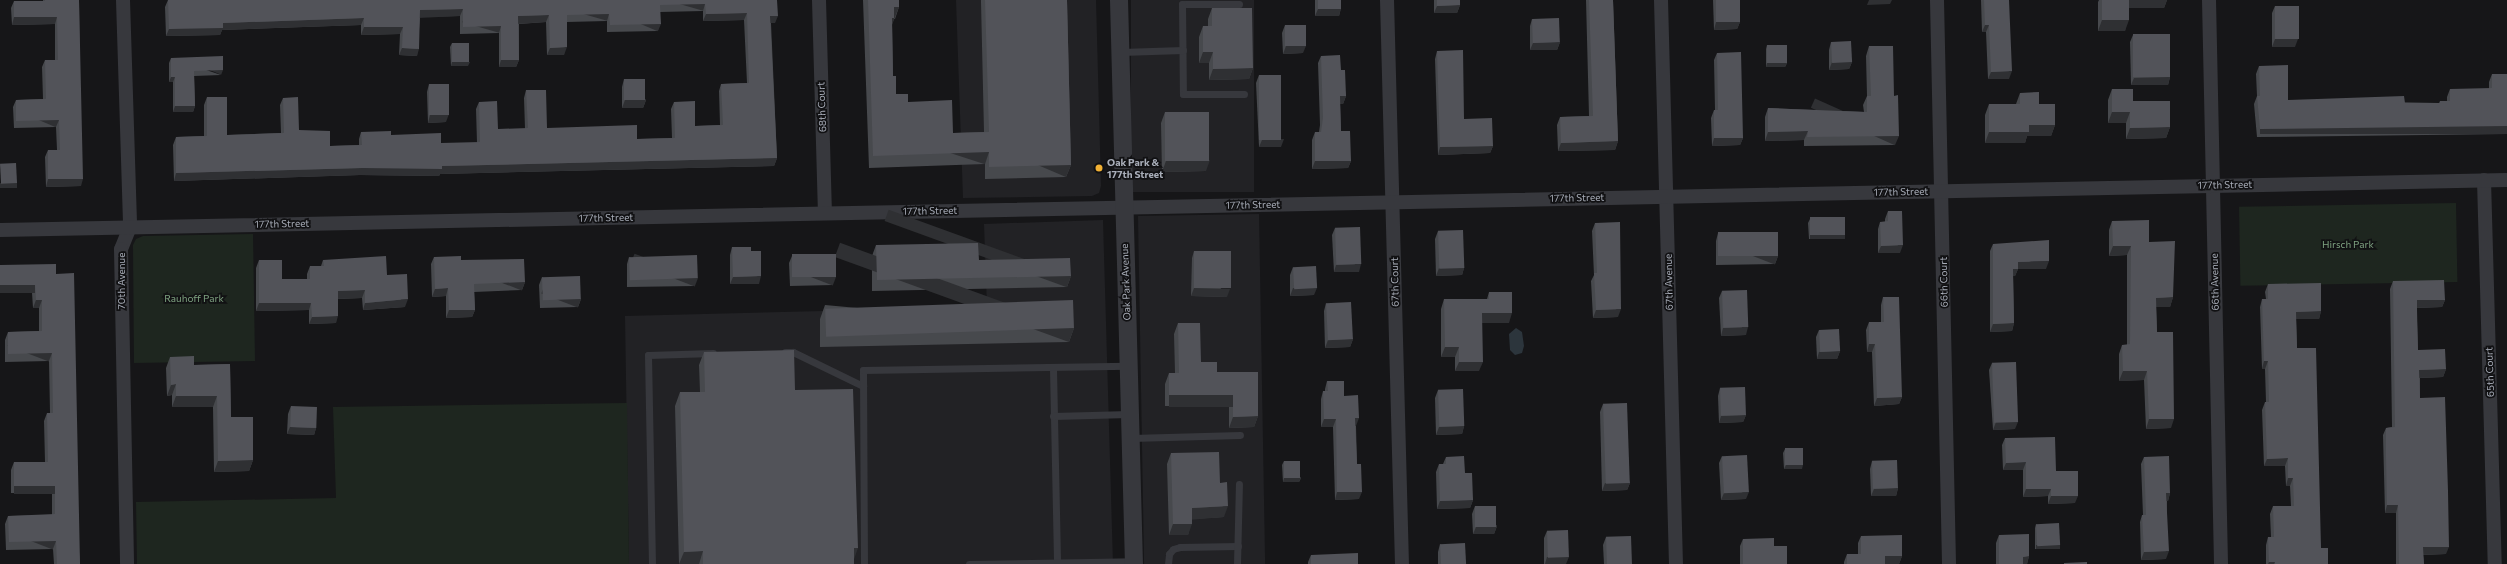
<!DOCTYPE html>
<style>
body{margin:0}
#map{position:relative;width:2507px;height:564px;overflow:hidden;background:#161618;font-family:Commissioner,sans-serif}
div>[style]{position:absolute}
.built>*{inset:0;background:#222225;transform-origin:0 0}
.green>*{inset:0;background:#1e261f;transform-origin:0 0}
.water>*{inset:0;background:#2c353c}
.service>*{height:7px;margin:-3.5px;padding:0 3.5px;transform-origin:3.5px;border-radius:3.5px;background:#37383d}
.minor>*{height:14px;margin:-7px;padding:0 7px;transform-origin:7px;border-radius:7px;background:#37383d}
.tertiary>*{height:18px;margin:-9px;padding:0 9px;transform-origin:9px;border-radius:9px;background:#37383d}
.wall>*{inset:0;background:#47494d}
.shaded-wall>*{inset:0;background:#2f3033;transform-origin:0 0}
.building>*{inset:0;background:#525359;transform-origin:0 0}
.dots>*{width:11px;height:11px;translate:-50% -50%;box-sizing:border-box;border:2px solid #111113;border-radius:50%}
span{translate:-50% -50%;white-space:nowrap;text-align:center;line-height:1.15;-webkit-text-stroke:3.5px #111113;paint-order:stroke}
.street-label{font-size:10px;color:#a8adb8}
.poi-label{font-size:10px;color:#a8adb8;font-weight:700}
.left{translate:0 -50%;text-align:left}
.park-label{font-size:10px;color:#7fa381}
</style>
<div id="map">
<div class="built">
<div style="clip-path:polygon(956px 0,1096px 0,1101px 186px,1099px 193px,1092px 196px,963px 198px)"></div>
<div style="left:1131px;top:0;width:123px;height:192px"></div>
<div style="left:1259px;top:214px;width:350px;height:121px;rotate:89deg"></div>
<div style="clip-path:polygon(1103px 220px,1113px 564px,629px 564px,625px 316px,987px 307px,984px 224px)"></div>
</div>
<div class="green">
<div style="left:2456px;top:203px;width:79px;height:217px;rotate:89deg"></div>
<div style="clip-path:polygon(253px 234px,255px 361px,134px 363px,133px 245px,136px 239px,143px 236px)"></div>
<div style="clip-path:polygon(627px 403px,629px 564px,137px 564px,136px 502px,336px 498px,333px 407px)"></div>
</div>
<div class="water">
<div style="clip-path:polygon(1516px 328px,1522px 332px,1524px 346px,1522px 353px,1515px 355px,1510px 350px,1509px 334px)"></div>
</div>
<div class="service">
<div style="left:1239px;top:4px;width:57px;rotate:180deg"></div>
<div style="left:1182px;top:4px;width:90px;rotate:89.4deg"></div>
<div style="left:1183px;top:94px;width:61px"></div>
<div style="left:1121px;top:52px;width:62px;rotate:-1.8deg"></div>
<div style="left:785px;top:352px;width:8px"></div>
<div style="left:793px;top:352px;width:78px;rotate:25.9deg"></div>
<div style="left:1053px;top:369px;width:195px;rotate:88.8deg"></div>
<div style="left:1053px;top:416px;width:76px;rotate:-1.5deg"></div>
<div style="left:1131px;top:438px;width:109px;rotate:-1.6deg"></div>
<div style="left:652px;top:564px;width:209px;rotate:-91.1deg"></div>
<div style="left:648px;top:355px;width:65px;rotate:-1.8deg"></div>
<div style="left:864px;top:564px;width:194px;rotate:-90.3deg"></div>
<div style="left:863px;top:370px;width:265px;rotate:-0.9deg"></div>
<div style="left:969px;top:564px;width:164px;rotate:-1deg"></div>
<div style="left:1168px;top:564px;width:10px;rotate:-84deg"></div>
<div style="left:1169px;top:554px;width:6px;rotate:-51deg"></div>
<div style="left:1173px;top:549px;width:7px;rotate:-16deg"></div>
<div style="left:1180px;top:547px;width:58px;rotate:-1deg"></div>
<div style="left:1237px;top:564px;width:80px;rotate:-88.6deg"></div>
</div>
<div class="minor">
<div style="left:123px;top:0;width:227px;rotate:88.2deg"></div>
<div style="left:130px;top:227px;width:24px;rotate:112deg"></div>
<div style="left:121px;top:249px;width:315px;rotate:88.9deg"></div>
<div style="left:819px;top:0;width:213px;rotate:88.4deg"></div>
<div style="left:1387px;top:0;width:564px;rotate:88.48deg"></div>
<div style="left:1661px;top:0;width:564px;rotate:88.48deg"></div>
<div style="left:1937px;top:0;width:564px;rotate:88.78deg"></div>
<div style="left:2209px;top:0;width:564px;rotate:88.78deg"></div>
<div style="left:2484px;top:180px;width:384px;rotate:88.4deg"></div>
<div style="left:0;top:230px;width:2507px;rotate:-1.14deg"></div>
</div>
<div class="tertiary">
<div style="left:1119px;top:0;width:564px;rotate:88.48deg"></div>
</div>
<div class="wall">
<div style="clip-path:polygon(43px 0,79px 0,81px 186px,46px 187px,45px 157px,48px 150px,57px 150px,56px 127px,14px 128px,13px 107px,16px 100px,43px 99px,42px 67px,45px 60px,55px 60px,55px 24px,12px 25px,11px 8px,14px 1px,43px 1px)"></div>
<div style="clip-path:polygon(168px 0,777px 0,775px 23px,771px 23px,777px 158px,774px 166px,440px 174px,439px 176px,360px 175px,174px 181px,173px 145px,176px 137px,204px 136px,204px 105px,207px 97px,227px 135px,281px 133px,280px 105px,283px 98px,299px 130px,330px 146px,359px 145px,359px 139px,361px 132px,391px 135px,441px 143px,477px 143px,476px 109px,479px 102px,498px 129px,525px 129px,524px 98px,526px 90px,547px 128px,637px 139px,672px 138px,671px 109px,674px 102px,695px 126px,720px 125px,719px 91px,721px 84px,747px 83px,744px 20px,703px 21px,703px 11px,660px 12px,658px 31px,607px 32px,607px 21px,567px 22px,564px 55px,547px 55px,546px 22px,519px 24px,519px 60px,516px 67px,499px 67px,499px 33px,460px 34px,460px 16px,420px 17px,417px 56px,399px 55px,400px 34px,361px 35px,361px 25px,222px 30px,220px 35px,166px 36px,165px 7px)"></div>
<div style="clip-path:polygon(863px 0,899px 0,899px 7px,895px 19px,894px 19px,892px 24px,893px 76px,896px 94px,953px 133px,984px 132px,981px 2px,981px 0,1067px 0,1071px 165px,1066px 177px,985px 179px,985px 164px,869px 168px)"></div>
<div style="clip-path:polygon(1315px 0,1341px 0,1341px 8px,1339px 16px,1315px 16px)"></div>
<div style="clip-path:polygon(1434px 0,1460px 0,1460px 5px,1457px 13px,1434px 13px)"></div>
<div style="clip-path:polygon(1586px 0,1613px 0,1618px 141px,1615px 150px,1558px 151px,1557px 125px,1560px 117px,1589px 116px)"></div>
<div style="clip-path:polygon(1713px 0,1740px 0,1740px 22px,1737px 29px,1714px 30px)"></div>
<div style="clip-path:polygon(1981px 0,2009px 0,2009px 79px,1988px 79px,1986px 32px,1982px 32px)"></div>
<div style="clip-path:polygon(2099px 0,2167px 0,2164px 8px,2129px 8px,2125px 31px,2098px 31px,2098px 2px)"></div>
<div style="clip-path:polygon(2275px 6px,2295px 47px,2272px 47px,2272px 13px)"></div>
<div style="clip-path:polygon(1212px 8px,1253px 68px,1249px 79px,1209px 80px,1209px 63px,1199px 63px,1199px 37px,1203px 26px,1208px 26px,1208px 19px)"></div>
<div style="clip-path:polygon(1532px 19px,1560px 42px,1557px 50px,1530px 50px,1530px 26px)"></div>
<div style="clip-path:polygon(1285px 25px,1303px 53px,1283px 54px,1282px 33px)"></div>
<div style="clip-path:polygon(2133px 35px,2170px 77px,2168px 85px,2131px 85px,2130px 42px)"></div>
<div style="clip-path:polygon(1831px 42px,1852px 62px,1849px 69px,1829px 70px,1829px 50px)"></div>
<div style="clip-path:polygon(452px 43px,468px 66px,451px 66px,450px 47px)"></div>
<div style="clip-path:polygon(1767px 45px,1787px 63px,1785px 67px,1766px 67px,1766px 49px)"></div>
<div style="clip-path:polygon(1869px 46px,1895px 145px,1804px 146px,1804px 140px,1765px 141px,1765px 117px,1768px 108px,1864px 112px,1863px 105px,1867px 96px,1866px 56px)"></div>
<div style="clip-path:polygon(1437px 51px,1464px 119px,1493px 146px,1490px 153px,1438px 155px,1435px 59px)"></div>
<div style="clip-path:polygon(1717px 53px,1743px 138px,1740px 145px,1712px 146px,1711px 118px,1714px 110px,1715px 110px,1714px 60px)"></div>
<div style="clip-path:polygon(1321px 56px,1341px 70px,1346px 96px,1343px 104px,1340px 104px,1341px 131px,1351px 161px,1348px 168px,1312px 169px,1312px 140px,1315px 132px,1319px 132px,1320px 125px,1318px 63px)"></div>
<div style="clip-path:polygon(171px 58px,221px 75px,194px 76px,195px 106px,193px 112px,173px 112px,173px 82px,169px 82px,169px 63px)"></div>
<div style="clip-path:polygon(2259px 66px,2288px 100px,2439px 103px,2440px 101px,2447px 101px,2447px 97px,2450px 89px,2489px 89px,2489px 82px,2492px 74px,2507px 134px,2257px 137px,2254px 104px,2257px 96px,2256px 74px)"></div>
<div style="clip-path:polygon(1259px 75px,1281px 147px,1259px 147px,1256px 83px)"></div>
<div style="clip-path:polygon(624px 79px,646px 100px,643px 108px,622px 108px,622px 87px)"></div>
<div style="clip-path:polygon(429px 84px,446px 122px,428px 123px,427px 92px)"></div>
<div style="clip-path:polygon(2112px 89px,2133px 101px,2170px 127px,2166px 138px,2126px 139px,2126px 123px,2108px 123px,2108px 100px)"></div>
<div style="clip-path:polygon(2020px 93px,2039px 104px,2055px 125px,2051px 136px,2027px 136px,2025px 143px,1985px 143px,1985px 115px,1989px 104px,2016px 104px)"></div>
<div style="clip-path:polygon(1165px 112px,1206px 171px,1162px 172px,1161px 123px)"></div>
<div style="clip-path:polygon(1888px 211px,1900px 253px,1878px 253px,1878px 229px,1880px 222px,1885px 222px,1885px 219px)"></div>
<div style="clip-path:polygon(1810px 219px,1845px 235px,1844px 239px,1809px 239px,1808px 223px)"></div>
<div style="clip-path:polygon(2112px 221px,2149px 242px,2173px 297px,2170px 307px,2156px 307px,2157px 332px,2171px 428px,2146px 429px,2144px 380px,2119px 381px,2119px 354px,2122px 345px,2127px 345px,2127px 255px,2109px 256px,2109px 230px)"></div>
<div style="clip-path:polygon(1595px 223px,1618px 317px,1593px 318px,1591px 281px,1594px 275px,1592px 231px)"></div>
<div style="clip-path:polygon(1335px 228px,1359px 272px,1334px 272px,1332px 235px)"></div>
<div style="clip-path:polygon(1438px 231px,1464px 268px,1462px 275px,1436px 276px,1435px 239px)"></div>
<div style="clip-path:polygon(1718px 233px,1778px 256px,1775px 264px,1716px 265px,1716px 241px)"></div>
<div style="clip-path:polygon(1993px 244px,2046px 269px,2018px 269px,2015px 276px,2013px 276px,2014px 323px,2012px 331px,1990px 332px,1990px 251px)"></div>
<div style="clip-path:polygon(876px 245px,979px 260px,1071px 276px,1067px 287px,872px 291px,872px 256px)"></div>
<div style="clip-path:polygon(732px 247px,751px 251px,759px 284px,730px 284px,730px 255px)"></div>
<div style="clip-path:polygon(1194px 251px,1227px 297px,1191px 296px,1192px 258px)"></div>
<div style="clip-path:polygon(792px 256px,833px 285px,790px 286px,789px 263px)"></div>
<div style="clip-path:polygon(434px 257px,525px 282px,522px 290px,474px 292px,475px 310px,472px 317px,446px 318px,446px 296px,432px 297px,431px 264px)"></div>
<div style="clip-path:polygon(629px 257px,695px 286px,627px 287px,627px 264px)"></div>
<div style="clip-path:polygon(259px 260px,282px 279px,307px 279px,307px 274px,310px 266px,321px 266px,323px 260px,387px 275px,405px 307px,363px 310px,362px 298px,338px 299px,336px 323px,309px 324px,309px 310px,256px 311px,256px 268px)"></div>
<div style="clip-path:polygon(1293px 267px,1314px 295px,1290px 296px,1290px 275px)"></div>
<div style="clip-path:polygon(56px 274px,80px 564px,54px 564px,53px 549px,6px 550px,5px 524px,8px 516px,52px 515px,52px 493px,11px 493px,11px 470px,14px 462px,45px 462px,44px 421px,47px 413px,50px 413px,49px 361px,5px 362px,5px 340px,8px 332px,39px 331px,39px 308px,33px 308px,32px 293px,0 293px)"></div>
<div style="clip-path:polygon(542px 277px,581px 299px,578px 307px,540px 308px,539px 285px)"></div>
<div style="clip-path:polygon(2393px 281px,2445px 300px,2442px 307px,2417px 308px,2418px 350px,2446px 369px,2443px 377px,2420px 378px,2420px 398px,2446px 554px,2423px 555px,2424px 564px,2396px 564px,2396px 513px,2385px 513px,2383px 435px,2386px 428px,2392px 427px,2390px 289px)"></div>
<div style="clip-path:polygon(2268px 284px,2321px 311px,2319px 319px,2296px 319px,2297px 348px,2321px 548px,2328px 564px,2266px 564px,2266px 545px,2268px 537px,2271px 537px,2270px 514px,2273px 506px,2291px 506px,2290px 486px,2286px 486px,2285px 466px,2264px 466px,2262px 410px,2265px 402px,2266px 402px,2265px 369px,2262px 369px,2260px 307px,2262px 299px,2266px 299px,2265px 292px)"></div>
<div style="clip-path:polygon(1722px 291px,1746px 335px,1721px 336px,1719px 298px)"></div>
<div style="clip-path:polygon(1489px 292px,1509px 323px,1482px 323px,1479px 371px,1455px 371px,1455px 357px,1441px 357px,1441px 309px,1444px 299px,1487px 299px)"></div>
<div style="clip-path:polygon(1883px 297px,1902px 397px,1899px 404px,1874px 406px,1872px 352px,1867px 352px,1866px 330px,1869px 322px,1881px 322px,1881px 305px)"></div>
<div style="clip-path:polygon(1326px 303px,1353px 339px,1350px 347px,1325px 348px,1324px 311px)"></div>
<div style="clip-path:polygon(825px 305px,1074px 328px,1069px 342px,820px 347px,820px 319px)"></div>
<div style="clip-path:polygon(1178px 323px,1201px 362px,1217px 372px,1258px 416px,1254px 427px,1229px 428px,1229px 406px,1165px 406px,1165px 384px,1169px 373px,1175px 373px,1174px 334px)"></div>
<div style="clip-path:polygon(1819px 330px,1840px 351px,1837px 359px,1817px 359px,1816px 337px)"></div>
<div style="clip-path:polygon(704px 352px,795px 390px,854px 560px,854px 564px,679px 564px,675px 406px,680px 392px,700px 392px,699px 365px)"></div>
<div style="clip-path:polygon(170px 357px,194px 365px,230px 364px,231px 417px,253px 460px,249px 471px,214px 472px,213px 407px,172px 407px,172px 395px,167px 396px,166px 368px)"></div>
<div style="clip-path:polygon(1992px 363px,2015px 429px,1993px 430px,1989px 370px)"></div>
<div style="clip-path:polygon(1327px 381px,1344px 396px,1356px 426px,1357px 464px,1359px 499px,1335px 500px,1333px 427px,1321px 427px,1321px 399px,1323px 391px,1325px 391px,1325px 389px)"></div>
<div style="clip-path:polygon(1720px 388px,1746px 415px,1743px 422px,1719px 423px,1718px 396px)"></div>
<div style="clip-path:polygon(1438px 390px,1464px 426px,1462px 434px,1436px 435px,1435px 398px)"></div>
<div style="clip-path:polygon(1603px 404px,1630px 483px,1627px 490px,1602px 491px,1600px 412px)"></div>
<div style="clip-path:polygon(291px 406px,316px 428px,314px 435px,287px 434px,288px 414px)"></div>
<div style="clip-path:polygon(2005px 438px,2056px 471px,2075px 503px,2048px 504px,2048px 496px,2023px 497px,2023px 470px,2003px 470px,2002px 445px)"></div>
<div style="clip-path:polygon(1785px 449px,1802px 469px,1784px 469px,1783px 453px)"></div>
<div style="clip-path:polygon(1171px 453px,1220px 483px,1224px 517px,1192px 519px,1188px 535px,1169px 535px,1167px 464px)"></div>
<div style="clip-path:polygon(1722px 456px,1746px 499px,1721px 500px,1719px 463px)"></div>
<div style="clip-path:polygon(1446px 457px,1465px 473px,1473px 500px,1470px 508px,1437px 509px,1436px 472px,1439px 464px,1443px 464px)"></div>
<div style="clip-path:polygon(2144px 457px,2170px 493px,2168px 501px,2167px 501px,2166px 559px,2141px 560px,2140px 522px,2142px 515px,2143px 515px,2141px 464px)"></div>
<div style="clip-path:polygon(1284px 461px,1301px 478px,1299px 482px,1283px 482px,1282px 465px)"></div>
<div style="clip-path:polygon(1872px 461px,1898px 488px,1896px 496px,1871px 496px,1870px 469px)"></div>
<div style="clip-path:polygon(1475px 506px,1497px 526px,1494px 534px,1473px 534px,1472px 514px)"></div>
<div style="clip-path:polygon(2036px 524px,2060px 545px,2058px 549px,2035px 549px,2035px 528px)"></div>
<div style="clip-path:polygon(1547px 531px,1566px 564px,1544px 564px,1544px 538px)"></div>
<div style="clip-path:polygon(1999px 535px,2029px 556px,2027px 564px,1996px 564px,1996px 543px)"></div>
<div style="clip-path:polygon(1861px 536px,1902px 556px,1899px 564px,1844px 564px,1844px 562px,1847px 554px,1858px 554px,1858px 543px)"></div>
<div style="clip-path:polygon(1606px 537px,1632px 564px,1604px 564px,1603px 545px)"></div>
<div style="clip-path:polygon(1743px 539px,1774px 546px,1787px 564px,1740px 564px,1740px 546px)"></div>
<div style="clip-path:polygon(1440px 544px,1466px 564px,1438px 564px,1438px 552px)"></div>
<div style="clip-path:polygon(1311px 555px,1358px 564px,1308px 564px,1308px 562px)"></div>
</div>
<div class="shaded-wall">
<div style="clip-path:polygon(1869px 0,1892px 0,1890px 4px,1867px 5px)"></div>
<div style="clip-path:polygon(2128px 0,2167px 0,2164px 8px,2125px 8px)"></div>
<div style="left:705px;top:4px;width:7px;height:45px;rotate:106deg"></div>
<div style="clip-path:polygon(1460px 5px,1457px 13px,1434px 13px,1437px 6px)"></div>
<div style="clip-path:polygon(894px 7px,899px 7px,890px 30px)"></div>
<div style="clip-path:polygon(1341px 8px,1339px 16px,1315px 16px,1318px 9px)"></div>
<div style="clip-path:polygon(463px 9px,460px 16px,418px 18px,420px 10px)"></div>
<div style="clip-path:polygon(747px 13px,744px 20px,703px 21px,706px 14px)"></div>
<div style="left:609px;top:14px;width:7px;height:42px;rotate:106deg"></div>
<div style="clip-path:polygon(549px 15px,546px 22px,516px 24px,518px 16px)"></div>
<div style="clip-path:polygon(770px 16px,778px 16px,775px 23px,768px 23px)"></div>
<div style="clip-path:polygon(14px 17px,57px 17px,55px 24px,12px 25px)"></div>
<div style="clip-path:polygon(364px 18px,361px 25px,222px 30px,220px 35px,166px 36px,169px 29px,223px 23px)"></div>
<div style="clip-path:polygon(2102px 20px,2129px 20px,2125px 31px,2098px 31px)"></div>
<div style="clip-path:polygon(1716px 22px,1740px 22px,1737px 29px,1714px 30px)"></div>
<div style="left:661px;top:24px;width:8px;height:51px;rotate:113deg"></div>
<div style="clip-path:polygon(1985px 25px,1989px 25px,1986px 32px,1982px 32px)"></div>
<div style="left:501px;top:26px;width:7px;height:38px;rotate:106deg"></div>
<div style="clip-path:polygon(364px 27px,403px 27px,400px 34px,361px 35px)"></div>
<div style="clip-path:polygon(2275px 39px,2298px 39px,2295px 47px,2272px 47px)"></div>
<div style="clip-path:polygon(1560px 42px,1557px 50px,1530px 50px,1533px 43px)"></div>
<div style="clip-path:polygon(1286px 46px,1306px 46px,1303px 53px,1283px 54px)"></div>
<div style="clip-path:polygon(567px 47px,564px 55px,547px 55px,550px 48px)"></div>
<div style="clip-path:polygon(402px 48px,419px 49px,417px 56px,399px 55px)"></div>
<div style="clip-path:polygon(1203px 52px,1213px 52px,1209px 63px,1199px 63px)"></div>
<div style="clip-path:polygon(501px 60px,519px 60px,516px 67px,499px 67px)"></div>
<div style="clip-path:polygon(452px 62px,470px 62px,468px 66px,451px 66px)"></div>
<div style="clip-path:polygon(1832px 62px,1852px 62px,1849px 69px,1829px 70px)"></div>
<div style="clip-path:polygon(1767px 63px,1787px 63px,1785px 67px,1766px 67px)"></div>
<div style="clip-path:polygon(1253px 68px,1249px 79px,1209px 80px,1213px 69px)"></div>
<div style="left:223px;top:70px;width:5px;height:29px;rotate:112deg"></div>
<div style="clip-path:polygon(2012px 71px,2009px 79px,1988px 79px,1991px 72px)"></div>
<div style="clip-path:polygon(171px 77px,175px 77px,173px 82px,169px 82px)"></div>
<div style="clip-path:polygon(2170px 77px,2168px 85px,2131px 85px,2134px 78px)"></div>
<div style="clip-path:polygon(1340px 96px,1346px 96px,1343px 104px,1337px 104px)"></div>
<div style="clip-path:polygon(625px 100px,646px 100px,643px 108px,622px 108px)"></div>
<div style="clip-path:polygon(175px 106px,195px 106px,193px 112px,173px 112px)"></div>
<div style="clip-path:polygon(2112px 112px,2130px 112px,2126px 123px,2108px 123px)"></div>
<div style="clip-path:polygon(449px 114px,446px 122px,428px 123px,430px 115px)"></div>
<div style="left:59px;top:120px;width:8px;height:43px;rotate:113deg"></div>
<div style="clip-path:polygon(2029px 125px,2055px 125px,2051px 136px,2027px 136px,2025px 143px,1985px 143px,1989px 132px)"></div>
<div style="left:2507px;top:126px;width:8px;height:247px;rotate:90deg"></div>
<div style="clip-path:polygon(2170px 127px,2166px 138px,2126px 139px,2130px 128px)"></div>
<div style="clip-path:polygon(1808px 131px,1804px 140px,1765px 141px,1768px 132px)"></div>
<div style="left:1899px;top:136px;width:10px;height:92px;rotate:114deg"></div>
<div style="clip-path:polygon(1714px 138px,1743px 138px,1740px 145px,1712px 146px)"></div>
<div style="clip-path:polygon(1284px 139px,1281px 147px,1259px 147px,1262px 140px)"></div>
<div style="clip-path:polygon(1618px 141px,1615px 150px,1558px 151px,1561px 143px)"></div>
<div style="clip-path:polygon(1493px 146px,1490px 153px,1438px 155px,1440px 147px)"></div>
<div style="left:989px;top:152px;width:13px;height:116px;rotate:108deg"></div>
<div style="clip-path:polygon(777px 158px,774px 166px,440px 174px,439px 176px,360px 175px,174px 181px,176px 173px,362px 168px,442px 166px)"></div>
<div style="clip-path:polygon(1210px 160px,1206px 171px,1162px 172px,1166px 161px)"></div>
<div style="clip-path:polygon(1315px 161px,1351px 161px,1348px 168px,1312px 169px)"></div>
<div style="left:1071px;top:165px;width:13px;height:82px;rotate:113deg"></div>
<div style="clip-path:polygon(48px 179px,83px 179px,81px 186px,46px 187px)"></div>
<div style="left:0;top:183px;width:17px;height:5px"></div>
<div style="left:1810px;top:235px;width:35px;height:4px"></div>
<div style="clip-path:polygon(1903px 245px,1900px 253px,1878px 253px,1881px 246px)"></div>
<div style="clip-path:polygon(2113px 246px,2131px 246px,2127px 255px,2109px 256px)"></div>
<div style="left:1778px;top:256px;width:9px;height:59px;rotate:111deg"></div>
<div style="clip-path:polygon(2049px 261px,2046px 269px,2018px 269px,2015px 276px,2010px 276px,2013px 269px,2018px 262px)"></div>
<div style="clip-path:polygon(1361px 264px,1359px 272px,1334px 272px,1336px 265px)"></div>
<div style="clip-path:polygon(1439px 268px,1464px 268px,1462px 275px,1436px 276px)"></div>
<div style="clip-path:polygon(761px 276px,759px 284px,730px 284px,733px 277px)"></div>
<div style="left:1071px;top:276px;width:12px;height:194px;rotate:110deg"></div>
<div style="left:836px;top:277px;width:9px;height:43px;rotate:111deg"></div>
<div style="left:698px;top:278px;width:9px;height:68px;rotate:111deg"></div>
<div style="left:525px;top:282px;width:9px;height:51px;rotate:111deg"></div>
<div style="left:0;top:285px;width:35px;height:8px"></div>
<div style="clip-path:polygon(448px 288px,446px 296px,432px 297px,435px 289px)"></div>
<div style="clip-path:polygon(1194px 288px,1230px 289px,1227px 297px,1191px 296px)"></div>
<div style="clip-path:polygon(1293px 288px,1317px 288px,1314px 295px,1290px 296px)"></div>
<div style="clip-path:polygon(365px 290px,362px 298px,335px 299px,338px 291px)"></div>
<div style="clip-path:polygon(2173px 297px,2170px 307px,2153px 307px,2156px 298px)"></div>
<div style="clip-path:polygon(408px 299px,405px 307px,363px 310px,365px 303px)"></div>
<div style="left:581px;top:299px;width:9px;height:39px;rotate:111deg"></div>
<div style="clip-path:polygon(36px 300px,42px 300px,39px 308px,33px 308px)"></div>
<div style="clip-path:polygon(2417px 300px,2445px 300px,2442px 307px,2414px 308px)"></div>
<div style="clip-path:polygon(259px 303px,311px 303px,309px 310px,256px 311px)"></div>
<div style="clip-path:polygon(1621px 309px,1618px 317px,1593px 318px,1596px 310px)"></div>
<div style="clip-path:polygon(449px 310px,475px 310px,472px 317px,446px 318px)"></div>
<div style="clip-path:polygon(2321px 311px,2319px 319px,2293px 319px,2296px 312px)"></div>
<div style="clip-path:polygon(1482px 313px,1512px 313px,1509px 323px,1479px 323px)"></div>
<div style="clip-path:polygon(338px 316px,336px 323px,309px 324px,312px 317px)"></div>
<div style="clip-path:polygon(2014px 323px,2012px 331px,1990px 332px,1993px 324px)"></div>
<div style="clip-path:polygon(1748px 327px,1746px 335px,1721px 336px,1723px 328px)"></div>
<div style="left:1074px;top:328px;width:15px;height:249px;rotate:110deg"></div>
<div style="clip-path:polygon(1353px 339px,1350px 347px,1325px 348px,1328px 340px)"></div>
<div style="clip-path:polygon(1869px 344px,1875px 344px,1872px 352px,1867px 352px)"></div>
<div style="clip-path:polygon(1445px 347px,1459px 347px,1455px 357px,1441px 357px)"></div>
<div style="clip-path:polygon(1840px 351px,1837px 359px,1817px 359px,1819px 352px)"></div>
<div style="left:52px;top:353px;width:9px;height:44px;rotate:111deg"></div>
<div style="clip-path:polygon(2264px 361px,2268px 361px,2265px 369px,2262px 369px)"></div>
<div style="clip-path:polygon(1459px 362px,1483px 362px,1479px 371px,1455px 371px)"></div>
<div style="clip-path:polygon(2446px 369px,2443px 377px,2417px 378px,2419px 370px)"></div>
<div style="clip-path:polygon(2123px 371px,2147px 371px,2144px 380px,2119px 381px)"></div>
<div style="clip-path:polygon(176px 384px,172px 395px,167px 396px,171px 385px)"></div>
<div style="left:1169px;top:395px;width:64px;height:12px"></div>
<div style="clip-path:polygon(176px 396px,217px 396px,213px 407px,172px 407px)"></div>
<div style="clip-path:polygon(1902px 397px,1899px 404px,1874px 406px,1877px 398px)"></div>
<div style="clip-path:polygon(1746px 415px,1743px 422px,1719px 423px,1721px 416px)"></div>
<div style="clip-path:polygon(1258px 416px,1254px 427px,1229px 428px,1233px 417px)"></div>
<div style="clip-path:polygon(1355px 418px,1359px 418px,1356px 426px,1352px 426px)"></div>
<div style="clip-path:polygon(1324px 419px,1336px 419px,1333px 427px,1321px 427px)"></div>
<div style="clip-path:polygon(2149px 419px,2174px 419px,2171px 428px,2146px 429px)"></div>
<div style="clip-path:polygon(1996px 422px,2018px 422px,2015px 429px,1993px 430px)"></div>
<div style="clip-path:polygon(1464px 426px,1462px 434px,1436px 435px,1439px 427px)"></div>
<div style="clip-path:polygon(290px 427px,316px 428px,314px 435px,287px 434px)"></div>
<div style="clip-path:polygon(2288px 458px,2285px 466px,2264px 466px,2267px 459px)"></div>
<div style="clip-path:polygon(253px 460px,249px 471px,214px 472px,218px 461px)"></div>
<div style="clip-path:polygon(2026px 462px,2023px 470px,2003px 470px,2006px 463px)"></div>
<div style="clip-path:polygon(1786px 465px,1803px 465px,1802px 469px,1784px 469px)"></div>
<div style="clip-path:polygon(1284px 478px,1301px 478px,1299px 482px,1283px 482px)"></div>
<div style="clip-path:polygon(2288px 478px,2293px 478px,2290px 486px,2286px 486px)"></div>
<div style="clip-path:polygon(1605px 483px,1630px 483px,1627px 490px,1602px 491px)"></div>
<div style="left:14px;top:486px;width:41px;height:8px"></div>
<div style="clip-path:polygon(1898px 488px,1896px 496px,1871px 496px,1874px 489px)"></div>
<div style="clip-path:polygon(2026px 489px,2051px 489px,2048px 496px,2023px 497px)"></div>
<div style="clip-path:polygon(1337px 492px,1362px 492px,1359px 499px,1335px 500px)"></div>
<div style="clip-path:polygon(1749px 492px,1746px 499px,1721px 500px,1724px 493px)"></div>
<div style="clip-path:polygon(2166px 493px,2170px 493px,2168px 501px,2164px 501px)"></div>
<div style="clip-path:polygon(2051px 496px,2078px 496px,2075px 503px,2048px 504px)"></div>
<div style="clip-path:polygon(1473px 500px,1470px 508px,1437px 509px,1440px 501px)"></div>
<div style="clip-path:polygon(2387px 505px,2398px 505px,2396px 513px,2385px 513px)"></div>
<div style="clip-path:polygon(1228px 506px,1224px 517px,1188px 520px,1192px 508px)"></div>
<div style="clip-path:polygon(1173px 524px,1192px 524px,1188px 535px,1169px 535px)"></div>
<div style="clip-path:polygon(1497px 526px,1494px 534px,1473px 534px,1476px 527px)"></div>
<div style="left:56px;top:541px;width:9px;height:47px;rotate:111deg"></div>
<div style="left:2036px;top:545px;width:24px;height:4px"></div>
<div style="clip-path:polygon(2423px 547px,2449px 547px,2446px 554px,2420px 555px)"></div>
<div style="clip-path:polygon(854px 548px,858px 548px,853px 562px)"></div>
<div style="clip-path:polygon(703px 551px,699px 564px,679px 564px,684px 552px)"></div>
<div style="clip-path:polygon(2169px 551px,2166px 559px,2141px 560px,2144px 552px)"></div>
<div style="clip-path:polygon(1885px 556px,1902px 556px,1899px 564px,1882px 564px)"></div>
<div style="clip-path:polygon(2029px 556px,2027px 564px,2020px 564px,2023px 557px)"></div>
<div style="clip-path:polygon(1547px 557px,1569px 557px,1566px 564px,1545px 564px)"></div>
<div style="clip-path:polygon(2269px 562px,2275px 562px,2274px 564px,2268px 564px)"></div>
</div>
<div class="building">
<div style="clip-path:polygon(45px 0,79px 0,83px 179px,48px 179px,48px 150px,60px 150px,59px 120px,16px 121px,16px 100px,46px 99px,45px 60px,58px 60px,57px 17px,14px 17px,14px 1px,45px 1px)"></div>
<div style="clip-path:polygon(168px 0,777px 0,778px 16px,770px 16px,777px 158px,442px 166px,442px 169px,362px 168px,176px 173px,176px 137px,207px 136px,207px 97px,227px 97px,227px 135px,284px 133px,283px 98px,298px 97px,299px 130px,330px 131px,330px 146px,362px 145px,361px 132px,391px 131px,391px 135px,441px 133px,441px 143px,480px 142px,479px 102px,497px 101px,498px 129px,528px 128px,526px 90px,546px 90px,547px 128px,637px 125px,637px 139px,675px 138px,674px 102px,695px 101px,695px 126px,723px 125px,721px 84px,749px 83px,747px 13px,706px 14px,705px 4px,660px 5px,661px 24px,610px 25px,609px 14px,567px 15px,567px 47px,550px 48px,549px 15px,518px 16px,519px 60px,501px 60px,501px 26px,463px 27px,463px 9px,420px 10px,419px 49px,402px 48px,403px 27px,364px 27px,364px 18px,223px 23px,223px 28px,169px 29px)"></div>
<div style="clip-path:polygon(868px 0,899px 0,899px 7px,894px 7px,894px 18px,892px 18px,893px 76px,896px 76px,896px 94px,908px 94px,908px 102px,952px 100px,953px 133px,989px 132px,985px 0,1067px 0,1071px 165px,989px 167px,989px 152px,873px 156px)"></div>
<div style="left:1318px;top:0;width:23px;height:9px"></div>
<div style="clip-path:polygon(1437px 0,1460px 0,1460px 5px,1437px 6px)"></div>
<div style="clip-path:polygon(1589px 0,1613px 0,1618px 141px,1561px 143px,1560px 117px,1593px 116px)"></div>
<div style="left:1716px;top:0;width:24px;height:22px"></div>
<div style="clip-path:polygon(1984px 0,2009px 0,2012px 71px,1991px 72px,1989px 25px,1985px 25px)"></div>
<div style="left:2102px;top:0;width:27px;height:20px"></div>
<div style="left:2275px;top:6px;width:24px;height:33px"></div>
<div style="clip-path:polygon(1212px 8px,1252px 8px,1253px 68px,1213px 69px,1213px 52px,1203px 52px,1203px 26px,1212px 26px)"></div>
<div style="left:1559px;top:18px;width:24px;height:27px;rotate:88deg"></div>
<div style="left:1285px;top:25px;width:21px;height:21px"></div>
<div style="left:2170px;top:34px;width:43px;height:37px;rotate:90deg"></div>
<div style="left:1851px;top:41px;width:21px;height:20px;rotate:87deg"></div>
<div style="left:452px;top:43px;width:17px;height:19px"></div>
<div style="left:1767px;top:45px;width:20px;height:18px"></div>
<div style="clip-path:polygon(1869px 46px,1893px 46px,1894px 96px,1898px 95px,1899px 136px,1807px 137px,1808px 131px,1768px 132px,1768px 108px,1867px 112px,1867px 96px,1871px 96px)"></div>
<div style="clip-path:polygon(1463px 50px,1464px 119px,1492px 118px,1493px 146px,1440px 147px,1437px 51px)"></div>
<div style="clip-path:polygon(1741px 52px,1743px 138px,1714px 138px,1714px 110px,1718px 110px,1717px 53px)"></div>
<div style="clip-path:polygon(1340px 55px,1341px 70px,1345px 70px,1346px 96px,1340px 96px,1341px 131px,1350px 131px,1351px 161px,1315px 161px,1315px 132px,1321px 132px,1323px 118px,1321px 56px)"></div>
<div style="clip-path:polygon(223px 56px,223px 70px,194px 71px,195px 106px,175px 106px,175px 77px,171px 77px,171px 58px)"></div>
<div style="clip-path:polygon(2288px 65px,2288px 100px,2404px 96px,2405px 103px,2440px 103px,2440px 101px,2450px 101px,2450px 89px,2492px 88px,2492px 74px,2507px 74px,2507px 126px,2260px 129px,2257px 96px,2260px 96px,2259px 66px)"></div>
<div style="left:1259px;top:75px;width:22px;height:65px"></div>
<div style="left:624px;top:79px;width:21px;height:21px"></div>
<div style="left:429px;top:84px;width:20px;height:31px"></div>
<div style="clip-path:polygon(2112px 89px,2133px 89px,2133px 101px,2170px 101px,2170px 127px,2130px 128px,2130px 112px,2112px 112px)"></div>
<div style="clip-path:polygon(2039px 92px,2039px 104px,2055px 104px,2055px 125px,2029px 125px,2029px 132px,1989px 132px,1989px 104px,2020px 104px,2020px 93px)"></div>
<div style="left:1165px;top:112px;width:44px;height:49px"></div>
<div style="left:16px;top:163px;width:20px;height:16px;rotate:87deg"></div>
<div style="clip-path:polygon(1888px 211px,1902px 211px,1903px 245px,1881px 246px,1880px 222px,1888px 221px)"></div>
<div style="left:1845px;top:217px;width:18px;height:35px;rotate:90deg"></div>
<div style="clip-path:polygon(2149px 220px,2149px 242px,2175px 241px,2173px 297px,2156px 298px,2157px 332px,2173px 332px,2174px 419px,2149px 419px,2147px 371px,2123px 371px,2122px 345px,2130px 344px,2131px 246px,2113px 246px,2112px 221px)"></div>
<div style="clip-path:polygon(1620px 222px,1621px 309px,1596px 310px,1594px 273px,1597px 273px,1595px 223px)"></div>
<div style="left:1360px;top:227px;width:37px;height:25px;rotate:88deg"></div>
<div style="left:1463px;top:230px;width:38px;height:25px;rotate:88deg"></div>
<div style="left:1778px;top:232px;width:24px;height:60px;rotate:90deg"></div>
<div style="clip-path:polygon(2049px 240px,2049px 261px,2018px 262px,2018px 269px,2013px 269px,2014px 323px,1993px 324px,1993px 244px)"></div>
<div style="clip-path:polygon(978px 243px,979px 260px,1070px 258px,1071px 276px,877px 280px,876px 245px)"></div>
<div style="clip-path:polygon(732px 247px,751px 247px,751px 251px,761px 251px,761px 276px,733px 277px)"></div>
<div style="left:1194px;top:251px;width:37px;height:37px"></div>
<div style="left:836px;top:254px;width:23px;height:44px;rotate:90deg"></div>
<div style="left:697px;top:255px;width:23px;height:68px;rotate:88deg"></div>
<div style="clip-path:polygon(386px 256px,387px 275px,407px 274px,408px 299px,365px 303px,365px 290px,338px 291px,338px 316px,312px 317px,311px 303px,259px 303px,259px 260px,282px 260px,282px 279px,310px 279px,310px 266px,324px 266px,323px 260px)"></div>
<div style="clip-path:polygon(461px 256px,461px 260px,524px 259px,525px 282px,474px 284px,475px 310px,449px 310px,448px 288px,435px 289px,434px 257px)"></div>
<div style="clip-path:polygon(56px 264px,56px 274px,74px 273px,80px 564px,57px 564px,56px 541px,9px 542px,8px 516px,55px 514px,55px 486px,14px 486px,14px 462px,48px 462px,47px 413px,53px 413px,52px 353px,8px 354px,8px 332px,42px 331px,42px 300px,36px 300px,35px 285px,0 285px,0 265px)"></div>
<div style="left:1316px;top:266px;width:22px;height:23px;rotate:87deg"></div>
<div style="left:580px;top:276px;width:23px;height:38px;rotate:88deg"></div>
<div style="clip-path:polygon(2444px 280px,2445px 300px,2417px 300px,2417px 321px,2418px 350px,2445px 349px,2446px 369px,2419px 370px,2420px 398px,2445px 397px,2448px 491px,2449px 547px,2423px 547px,2424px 564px,2399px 564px,2398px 505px,2387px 505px,2386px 456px,2386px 428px,2395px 427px,2393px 281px)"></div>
<div style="clip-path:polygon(2321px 283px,2321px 311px,2296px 312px,2297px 348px,2316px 348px,2321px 548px,2328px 548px,2328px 564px,2275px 564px,2275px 562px,2269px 562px,2268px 537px,2274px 537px,2273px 506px,2294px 506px,2293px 478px,2288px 478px,2288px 458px,2267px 459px,2265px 402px,2269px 402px,2268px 361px,2264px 361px,2262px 299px,2268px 299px,2268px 284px)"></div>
<div style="left:1747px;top:290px;width:37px;height:25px;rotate:88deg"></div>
<div style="clip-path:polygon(1489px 292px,1512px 292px,1512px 313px,1482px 313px,1483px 362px,1459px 362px,1459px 347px,1445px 347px,1444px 299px,1489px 299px)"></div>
<div style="clip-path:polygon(1883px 297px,1899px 297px,1902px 397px,1877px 398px,1875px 344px,1869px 344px,1869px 322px,1884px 322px)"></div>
<div style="left:1073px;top:300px;width:28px;height:248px;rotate:88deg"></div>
<div style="left:1351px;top:302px;width:37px;height:25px;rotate:87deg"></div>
<div style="clip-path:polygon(1178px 323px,1200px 323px,1201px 362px,1217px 362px,1217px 372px,1258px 372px,1258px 416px,1233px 417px,1233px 395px,1169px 395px,1169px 373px,1179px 373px)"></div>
<div style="left:1839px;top:329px;width:22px;height:20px;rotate:87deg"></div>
<div style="clip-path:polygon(794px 350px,795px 390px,853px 389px,858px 548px,854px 548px,854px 564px,703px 564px,703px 551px,684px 552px,680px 392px,705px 392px,704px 352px)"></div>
<div style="clip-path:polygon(194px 356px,194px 365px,230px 364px,231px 417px,253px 417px,253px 460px,218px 461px,217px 396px,176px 396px,176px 384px,171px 385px,170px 357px)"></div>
<div style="left:2016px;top:362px;width:60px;height:24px;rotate:88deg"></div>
<div style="clip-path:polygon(1327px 381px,1344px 381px,1344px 396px,1358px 395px,1359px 418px,1355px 418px,1357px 464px,1361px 464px,1362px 492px,1337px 492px,1336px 419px,1324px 419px,1323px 391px,1328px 391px)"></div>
<div style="left:1745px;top:387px;width:28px;height:25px;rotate:88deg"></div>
<div style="left:1463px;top:389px;width:37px;height:25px;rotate:88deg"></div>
<div style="left:1627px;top:403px;width:80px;height:24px;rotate:88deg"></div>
<div style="left:291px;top:406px;width:26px;height:21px;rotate:2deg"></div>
<div style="clip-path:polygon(2055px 437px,2056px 471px,2078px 471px,2078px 496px,2051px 496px,2051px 489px,2026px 489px,2026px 462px,2006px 463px,2005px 438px)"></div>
<div style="left:1803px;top:448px;width:17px;height:18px;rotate:90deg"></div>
<div style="clip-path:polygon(1219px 452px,1220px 483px,1227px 482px,1228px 506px,1192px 508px,1192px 524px,1173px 524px,1171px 453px)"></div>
<div style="left:1747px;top:455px;width:37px;height:25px;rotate:87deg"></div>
<div style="clip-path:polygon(1464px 456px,1465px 473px,1472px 473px,1473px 500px,1440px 501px,1439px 464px,1446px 464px,1446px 457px)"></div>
<div style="clip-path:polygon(2169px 456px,2170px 493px,2166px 493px,2169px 551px,2144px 552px,2142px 515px,2146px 515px,2144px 457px)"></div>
<div style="left:1897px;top:460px;width:28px;height:25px;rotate:88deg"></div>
<div style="left:1284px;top:461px;width:16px;height:17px"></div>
<div style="left:1475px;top:506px;width:21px;height:21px"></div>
<div style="left:2059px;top:523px;width:22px;height:23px;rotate:87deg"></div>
<div style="left:1568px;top:530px;width:27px;height:21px;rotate:88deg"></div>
<div style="clip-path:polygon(2029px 534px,2029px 556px,2023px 557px,2023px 564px,1999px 564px,1999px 535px)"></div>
<div style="clip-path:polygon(1902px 535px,1902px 556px,1885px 556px,1885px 564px,1847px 564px,1847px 554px,1861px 554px,1861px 536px)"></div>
<div style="left:1631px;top:536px;width:28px;height:25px;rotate:88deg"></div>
<div style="clip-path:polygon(1774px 538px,1774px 546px,1787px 546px,1787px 564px,1743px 564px,1743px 539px)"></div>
<div style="left:1465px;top:543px;width:21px;height:25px;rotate:87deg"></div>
<div style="clip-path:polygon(1358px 553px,1358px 564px,1311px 564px,1311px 555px)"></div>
<div style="clip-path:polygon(2087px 562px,2087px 564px,2064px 564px,2064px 563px)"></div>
</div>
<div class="dots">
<div style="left:1099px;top:168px;background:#f2b134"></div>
</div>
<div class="street-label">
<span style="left:822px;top:107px;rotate:-92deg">68th Court</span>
<span style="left:2225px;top:185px;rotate:-1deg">177th Street</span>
<span style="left:1901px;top:192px;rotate:-1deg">177th Street</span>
<span style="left:1577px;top:198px;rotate:-1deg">177th Street</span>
<span style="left:1253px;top:205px;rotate:-1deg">177th Street</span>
<span style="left:930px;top:211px;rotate:-1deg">177th Street</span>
<span style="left:606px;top:218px;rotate:-1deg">177th Street</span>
<span style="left:282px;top:224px;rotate:-1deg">177th Street</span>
<span style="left:122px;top:281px;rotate:-90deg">70th Avenue</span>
<span style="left:1126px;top:282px;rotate:-92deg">Oak Park Avenue</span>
<span style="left:1395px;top:282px;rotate:-91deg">67th Court</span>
<span style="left:1669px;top:282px;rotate:-91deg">67th Avenue</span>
<span style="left:1944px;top:282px;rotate:-91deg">66th Court</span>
<span style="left:2215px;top:282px;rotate:-91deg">66th Avenue</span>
<span style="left:2490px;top:372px;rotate:-92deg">65th Court</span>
</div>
<div class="poi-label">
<span class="left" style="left:1107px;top:168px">Oak Park &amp;<br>177th Street</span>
</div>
<div class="park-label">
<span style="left:2348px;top:245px">Hirsch Park</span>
<span style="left:194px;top:299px">Rauhoff Park</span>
</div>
</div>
